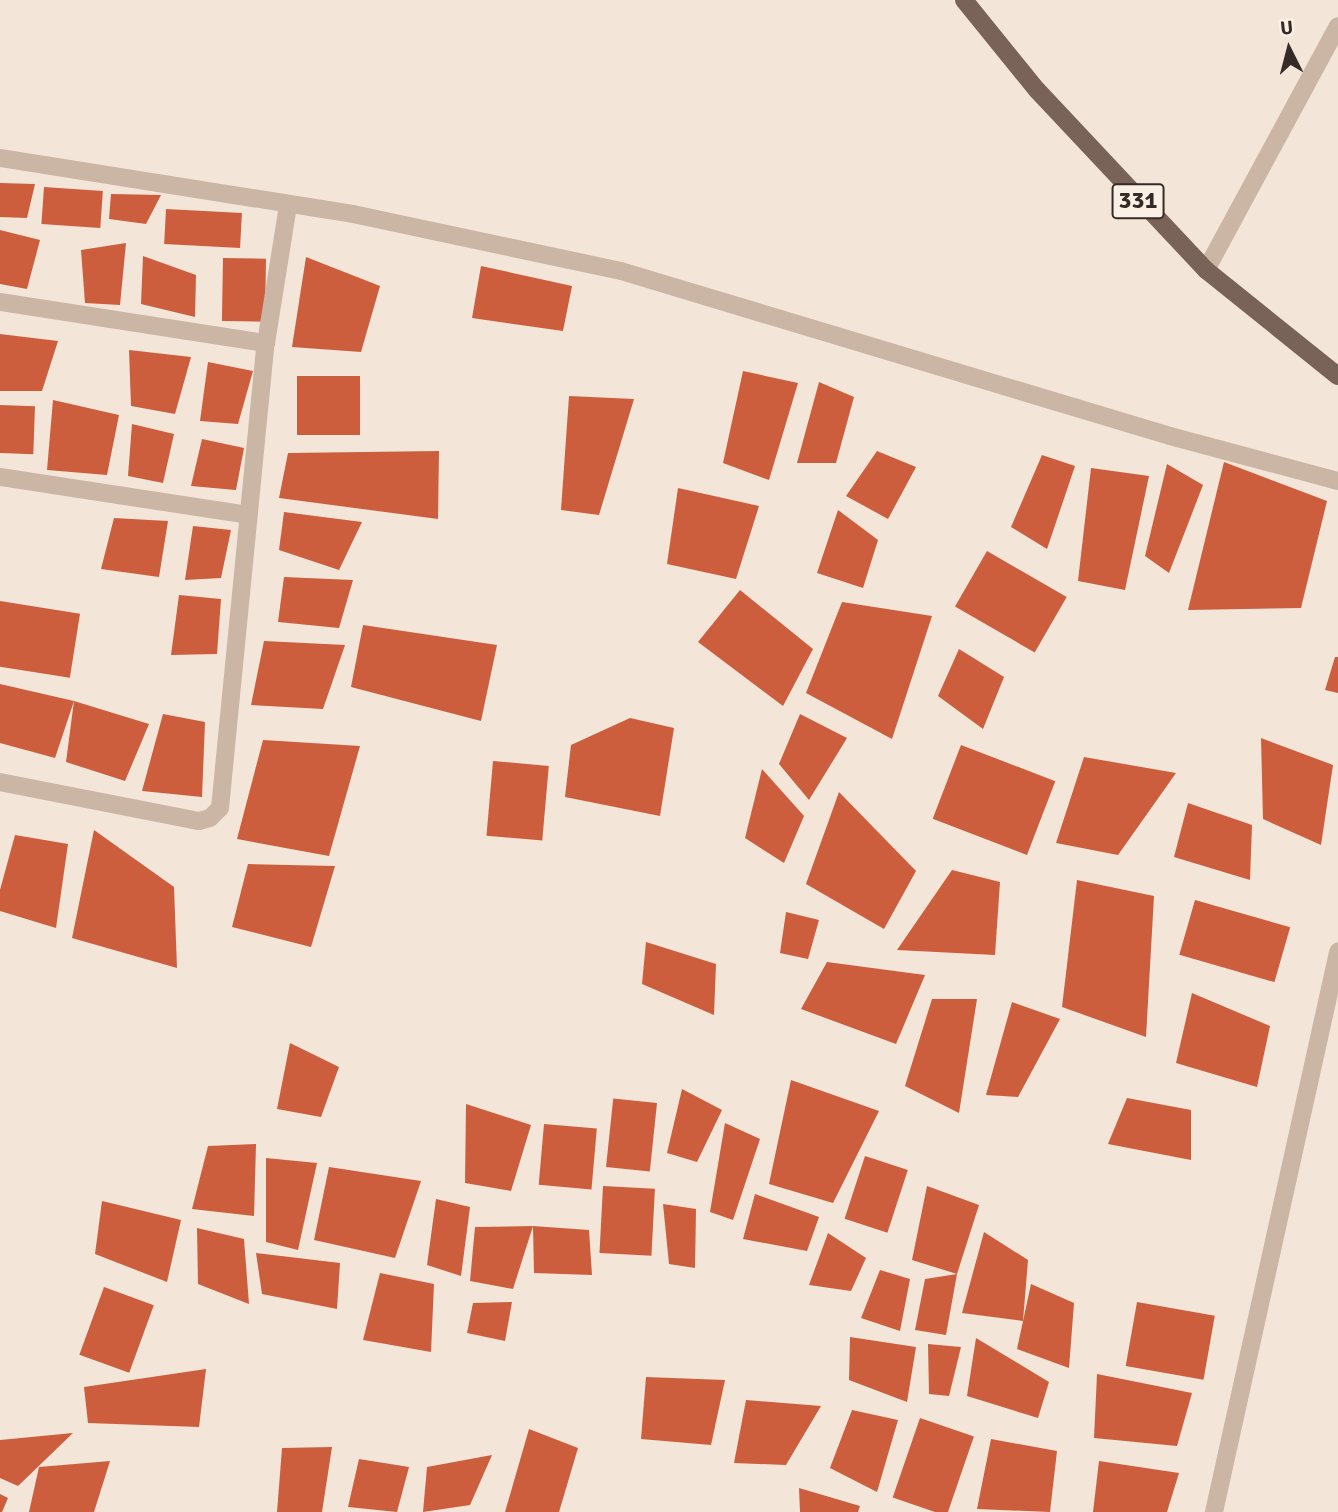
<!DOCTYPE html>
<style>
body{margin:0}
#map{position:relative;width:1338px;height:1512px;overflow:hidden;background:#f3e6d9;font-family:Signika,sans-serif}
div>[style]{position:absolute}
.building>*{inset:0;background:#cc5e3e;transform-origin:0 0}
.minor>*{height:18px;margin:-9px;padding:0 9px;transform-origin:9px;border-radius:9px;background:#cbb6a5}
.primary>*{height:18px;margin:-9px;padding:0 9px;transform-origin:9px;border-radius:9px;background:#796257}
span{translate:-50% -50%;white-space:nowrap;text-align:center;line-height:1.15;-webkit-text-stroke:7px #faf0e6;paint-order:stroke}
.shield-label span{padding:2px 5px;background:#faf0e6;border:2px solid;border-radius:5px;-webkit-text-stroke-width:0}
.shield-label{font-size:24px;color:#362b26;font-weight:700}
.north{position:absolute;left:1254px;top:14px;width:70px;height:70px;-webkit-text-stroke:5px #faf0e6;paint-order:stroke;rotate:354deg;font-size:19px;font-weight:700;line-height:28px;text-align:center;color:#362b26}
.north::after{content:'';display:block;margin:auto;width:24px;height:32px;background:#362b26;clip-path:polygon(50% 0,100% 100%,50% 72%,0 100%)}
</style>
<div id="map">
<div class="building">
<div style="clip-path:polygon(0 183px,35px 184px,27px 218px,0 217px)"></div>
<div style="left:44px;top:187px;width:59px;height:37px;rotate:4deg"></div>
<div style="clip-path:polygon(111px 194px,161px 195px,146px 224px,109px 219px)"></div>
<div style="left:166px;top:209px;width:76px;height:35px;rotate:3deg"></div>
<div style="clip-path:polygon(0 230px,40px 240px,27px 289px,0 284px)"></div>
<div style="clip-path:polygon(126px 243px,120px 305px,85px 303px,81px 250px)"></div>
<div style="clip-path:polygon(143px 256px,196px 275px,195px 317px,141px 304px)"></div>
<div style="clip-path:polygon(306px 257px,380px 286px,361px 352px,292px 347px)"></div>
<div style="left:223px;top:258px;width:43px;height:63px;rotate:1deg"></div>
<div style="clip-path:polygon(481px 266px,572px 286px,563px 331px,472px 318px)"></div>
<div style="clip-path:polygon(0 334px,58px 341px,42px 391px,0 391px)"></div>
<div style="clip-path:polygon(129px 350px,191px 357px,175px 414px,131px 406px)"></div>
<div style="clip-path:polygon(208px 362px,253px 371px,238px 424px,200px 421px)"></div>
<div style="clip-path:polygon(743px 371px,798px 383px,769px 480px,723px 463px)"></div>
<div style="left:360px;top:376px;width:59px;height:63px;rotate:90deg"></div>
<div style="clip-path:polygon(819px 382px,854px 397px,836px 463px,797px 463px)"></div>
<div style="clip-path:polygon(569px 396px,634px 399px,599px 515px,561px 510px)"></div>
<div style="clip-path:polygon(53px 400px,119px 415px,107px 475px,47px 470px)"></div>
<div style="left:0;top:405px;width:35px;height:48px;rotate:2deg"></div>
<div style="clip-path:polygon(132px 424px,174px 434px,163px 483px,128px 476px)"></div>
<div style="clip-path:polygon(202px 439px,244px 448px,236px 490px,191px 486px)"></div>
<div style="clip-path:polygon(439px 451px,438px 519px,279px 498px,288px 453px)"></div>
<div style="clip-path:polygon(877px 451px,916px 467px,888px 519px,846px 496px)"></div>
<div style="clip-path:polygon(1042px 455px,1075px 466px,1047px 549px,1011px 527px)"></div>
<div style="clip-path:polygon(1224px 462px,1327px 501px,1301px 608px,1188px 610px)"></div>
<div style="clip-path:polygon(1167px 464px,1203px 485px,1169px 573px,1145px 556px)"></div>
<div style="clip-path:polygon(1091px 468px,1149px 476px,1125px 590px,1078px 581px)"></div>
<div style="clip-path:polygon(678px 488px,759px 506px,736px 579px,667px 564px)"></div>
<div style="clip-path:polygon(838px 510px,878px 540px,863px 588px,817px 573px)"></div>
<div style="clip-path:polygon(284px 512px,362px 522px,339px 570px,279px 550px)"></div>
<div style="clip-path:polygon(114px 518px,168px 521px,159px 577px,101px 569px)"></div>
<div style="clip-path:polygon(193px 526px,231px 530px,221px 578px,185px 580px)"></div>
<div style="left:987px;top:551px;width:92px;height:64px;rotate:30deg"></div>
<div style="clip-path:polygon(284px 577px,353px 580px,339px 628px,278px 622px)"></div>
<div style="clip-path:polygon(740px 590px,813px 649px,783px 706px,698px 642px)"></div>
<div style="clip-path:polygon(179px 595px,221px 599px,217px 654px,171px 655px)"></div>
<div style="left:0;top:601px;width:81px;height:65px;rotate:9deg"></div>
<div style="clip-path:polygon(842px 602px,932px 616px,892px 739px,806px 693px)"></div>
<div style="clip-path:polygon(363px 625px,497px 645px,481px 721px,351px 687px)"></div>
<div style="clip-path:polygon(264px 641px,345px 645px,323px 709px,251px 705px)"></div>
<div style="clip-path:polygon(959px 649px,1004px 677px,983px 729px,938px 696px)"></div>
<div style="clip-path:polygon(1335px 657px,1338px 657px,1338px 693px,1325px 690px)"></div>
<div style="clip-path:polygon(0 684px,74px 701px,55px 758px,0 743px)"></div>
<div style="clip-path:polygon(74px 701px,149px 724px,125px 781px,66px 762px)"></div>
<div style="clip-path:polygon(163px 714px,205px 722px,202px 797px,142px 791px)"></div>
<div style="clip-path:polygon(800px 714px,847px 738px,809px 800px,779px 764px)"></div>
<div style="clip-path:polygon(630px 718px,674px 728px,660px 816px,565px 797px,571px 745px)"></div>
<div style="clip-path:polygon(1261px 738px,1333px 765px,1321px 845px,1263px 819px)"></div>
<div style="clip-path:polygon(263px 740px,360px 746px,329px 856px,237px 839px)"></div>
<div style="left:961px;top:745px;width:101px;height:79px;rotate:21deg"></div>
<div style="clip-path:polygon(1084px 757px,1176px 773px,1118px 855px,1056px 843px)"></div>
<div style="left:493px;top:761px;width:56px;height:75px;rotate:5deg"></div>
<div style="clip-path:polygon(762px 769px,804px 816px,784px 863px,745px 838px)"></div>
<div style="clip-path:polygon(839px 792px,916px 871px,884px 929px,806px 884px)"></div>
<div style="clip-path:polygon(1188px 803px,1252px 825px,1250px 880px,1174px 857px)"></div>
<div style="clip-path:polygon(94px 830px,174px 887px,177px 968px,72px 938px)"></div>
<div style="clip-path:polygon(15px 835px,68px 844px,56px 928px,0 911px,0 890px)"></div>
<div style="clip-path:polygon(248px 864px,335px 866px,311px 947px,232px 927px)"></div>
<div style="clip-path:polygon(952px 870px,1000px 882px,995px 955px,897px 950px)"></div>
<div style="clip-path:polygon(1077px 880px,1154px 896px,1146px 1037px,1062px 1007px)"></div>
<div style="left:1195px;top:900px;width:99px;height:57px;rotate:16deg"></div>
<div style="clip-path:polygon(786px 912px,819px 920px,808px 959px,780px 953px)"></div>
<div style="clip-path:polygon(646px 942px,716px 964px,714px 1015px,642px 984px)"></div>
<div style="clip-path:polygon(827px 962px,925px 975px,896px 1044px,801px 1009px)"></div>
<div style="clip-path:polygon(1192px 993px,1270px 1026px,1257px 1087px,1176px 1063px)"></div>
<div style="clip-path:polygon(932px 999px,977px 999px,959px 1113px,905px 1086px)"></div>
<div style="clip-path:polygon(1012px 1002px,1060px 1019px,1018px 1097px,986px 1095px)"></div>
<div style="clip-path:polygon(290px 1043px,339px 1067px,321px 1117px,277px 1109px)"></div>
<div style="clip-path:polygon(791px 1080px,879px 1111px,833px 1203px,769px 1184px)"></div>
<div style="clip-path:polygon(682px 1089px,722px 1110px,697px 1162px,667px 1153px)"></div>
<div style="clip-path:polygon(1127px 1098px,1191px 1110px,1191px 1160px,1108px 1144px)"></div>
<div style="left:657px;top:1103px;width:69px;height:44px;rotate:96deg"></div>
<div style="clip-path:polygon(466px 1104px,531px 1125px,511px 1191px,465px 1183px)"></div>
<div style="clip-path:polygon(725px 1123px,760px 1139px,733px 1220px,710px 1212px)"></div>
<div style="left:544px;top:1124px;width:53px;height:61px;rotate:5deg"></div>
<div style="clip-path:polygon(256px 1144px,254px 1216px,192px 1209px,208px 1146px)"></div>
<div style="left:865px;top:1156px;width:45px;height:66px;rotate:18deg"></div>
<div style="clip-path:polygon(266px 1158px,317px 1163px,298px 1250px,266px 1242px)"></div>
<div style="clip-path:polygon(329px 1167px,421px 1181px,395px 1258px,314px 1240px)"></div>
<div style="left:603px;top:1186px;width:52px;height:67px;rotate:3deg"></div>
<div style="clip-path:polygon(927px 1186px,979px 1205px,957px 1274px,912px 1260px)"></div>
<div style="clip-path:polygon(755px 1194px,819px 1217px,807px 1251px,743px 1239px)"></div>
<div style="clip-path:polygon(436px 1199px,470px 1207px,461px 1276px,427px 1265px)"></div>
<div style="clip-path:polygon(102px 1201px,181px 1220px,167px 1282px,95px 1254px)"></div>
<div style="clip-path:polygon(663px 1204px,696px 1209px,695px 1268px,669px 1264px)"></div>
<div style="clip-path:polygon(533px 1226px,589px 1230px,592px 1275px,534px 1273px)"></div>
<div style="clip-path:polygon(533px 1226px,513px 1289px,470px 1281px,475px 1227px)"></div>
<div style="clip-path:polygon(197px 1228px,244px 1239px,249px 1304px,198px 1284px)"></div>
<div style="clip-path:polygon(984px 1232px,1028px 1260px,1023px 1321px,962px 1313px)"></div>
<div style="clip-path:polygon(828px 1233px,866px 1258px,851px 1291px,809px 1285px)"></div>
<div style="clip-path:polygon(256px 1253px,340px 1263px,337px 1309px,262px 1294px)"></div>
<div style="clip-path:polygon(880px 1270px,910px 1279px,900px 1331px,861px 1318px)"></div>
<div style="clip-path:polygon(380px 1273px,434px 1284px,431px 1352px,363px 1340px)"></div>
<div style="clip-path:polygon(957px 1274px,946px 1335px,915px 1330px,925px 1279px)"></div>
<div style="clip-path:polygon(1031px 1284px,1074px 1303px,1069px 1368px,1017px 1349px)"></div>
<div style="left:104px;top:1287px;width:53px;height:72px;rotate:20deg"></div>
<div style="clip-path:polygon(512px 1302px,505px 1341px,467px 1333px,473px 1303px)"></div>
<div style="left:1137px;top:1302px;width:79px;height:65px;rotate:10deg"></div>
<div style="clip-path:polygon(850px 1337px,916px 1347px,907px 1402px,849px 1380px)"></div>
<div style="clip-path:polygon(976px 1338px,1049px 1382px,1038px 1418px,967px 1396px)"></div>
<div style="clip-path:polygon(928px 1344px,961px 1347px,949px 1396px,929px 1394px)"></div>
<div style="clip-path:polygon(206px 1369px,199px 1427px,88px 1423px,84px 1387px)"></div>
<div style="clip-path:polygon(1097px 1374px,1192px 1393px,1177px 1446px,1094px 1438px)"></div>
<div style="clip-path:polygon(646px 1377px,725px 1380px,711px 1445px,641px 1439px)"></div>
<div style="clip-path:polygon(746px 1400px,821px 1406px,786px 1465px,734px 1463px)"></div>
<div style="clip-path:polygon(852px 1410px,898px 1420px,877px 1492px,830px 1468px)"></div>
<div style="left:920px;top:1418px;width:57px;height:84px;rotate:19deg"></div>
<div style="clip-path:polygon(529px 1429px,578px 1448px,559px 1512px,505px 1512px)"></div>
<div style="clip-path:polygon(73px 1433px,18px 1486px,0 1478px,0 1440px)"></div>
<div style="clip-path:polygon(991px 1439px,1057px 1451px,1050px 1512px,977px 1509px)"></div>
<div style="clip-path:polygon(332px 1447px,322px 1512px,277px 1512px,282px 1448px)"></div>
<div style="clip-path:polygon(492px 1455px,470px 1505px,423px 1512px,427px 1467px)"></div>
<div style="clip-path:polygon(359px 1459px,409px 1467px,397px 1512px,348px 1507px)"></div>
<div style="clip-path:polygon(110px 1461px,94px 1512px,29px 1512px,39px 1467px)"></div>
<div style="clip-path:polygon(1099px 1461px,1179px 1473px,1167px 1512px,1093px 1512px)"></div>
<div style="clip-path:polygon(799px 1488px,860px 1506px,858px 1512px,800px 1512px)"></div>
<div style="clip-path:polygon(0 1494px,8px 1498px,2px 1512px,0 1512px)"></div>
</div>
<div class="minor">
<div style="left:0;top:158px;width:357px;rotate:9deg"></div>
<div style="left:353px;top:214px;width:274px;rotate:12deg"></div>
<div style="left:621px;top:271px;width:573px;rotate:16.73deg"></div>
<div style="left:1170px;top:436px;width:174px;rotate:15deg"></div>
<div style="left:1206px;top:270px;width:277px;rotate:-61.6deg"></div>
<div style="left:0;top:302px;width:269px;rotate:8.8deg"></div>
<div style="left:0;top:477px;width:251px;rotate:8.7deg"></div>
<div style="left:0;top:782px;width:203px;rotate:11.1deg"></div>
<div style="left:199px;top:821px;width:11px;rotate:-15deg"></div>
<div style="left:210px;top:818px;width:14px;rotate:-45deg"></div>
<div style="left:220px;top:808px;width:467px;rotate:-84.4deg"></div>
<div style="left:266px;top:343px;width:140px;rotate:-80.9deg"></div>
<div style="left:1214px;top:1512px;width:574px;rotate:-77.51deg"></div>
</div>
<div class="primary">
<div style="left:964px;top:0;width:116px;rotate:51deg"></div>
<div style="left:1037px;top:90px;width:247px;rotate:46.8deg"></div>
<div style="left:1206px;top:270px;width:169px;rotate:38.8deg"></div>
</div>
<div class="shield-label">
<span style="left:1138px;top:201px">331</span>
</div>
<div class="north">U</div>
</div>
